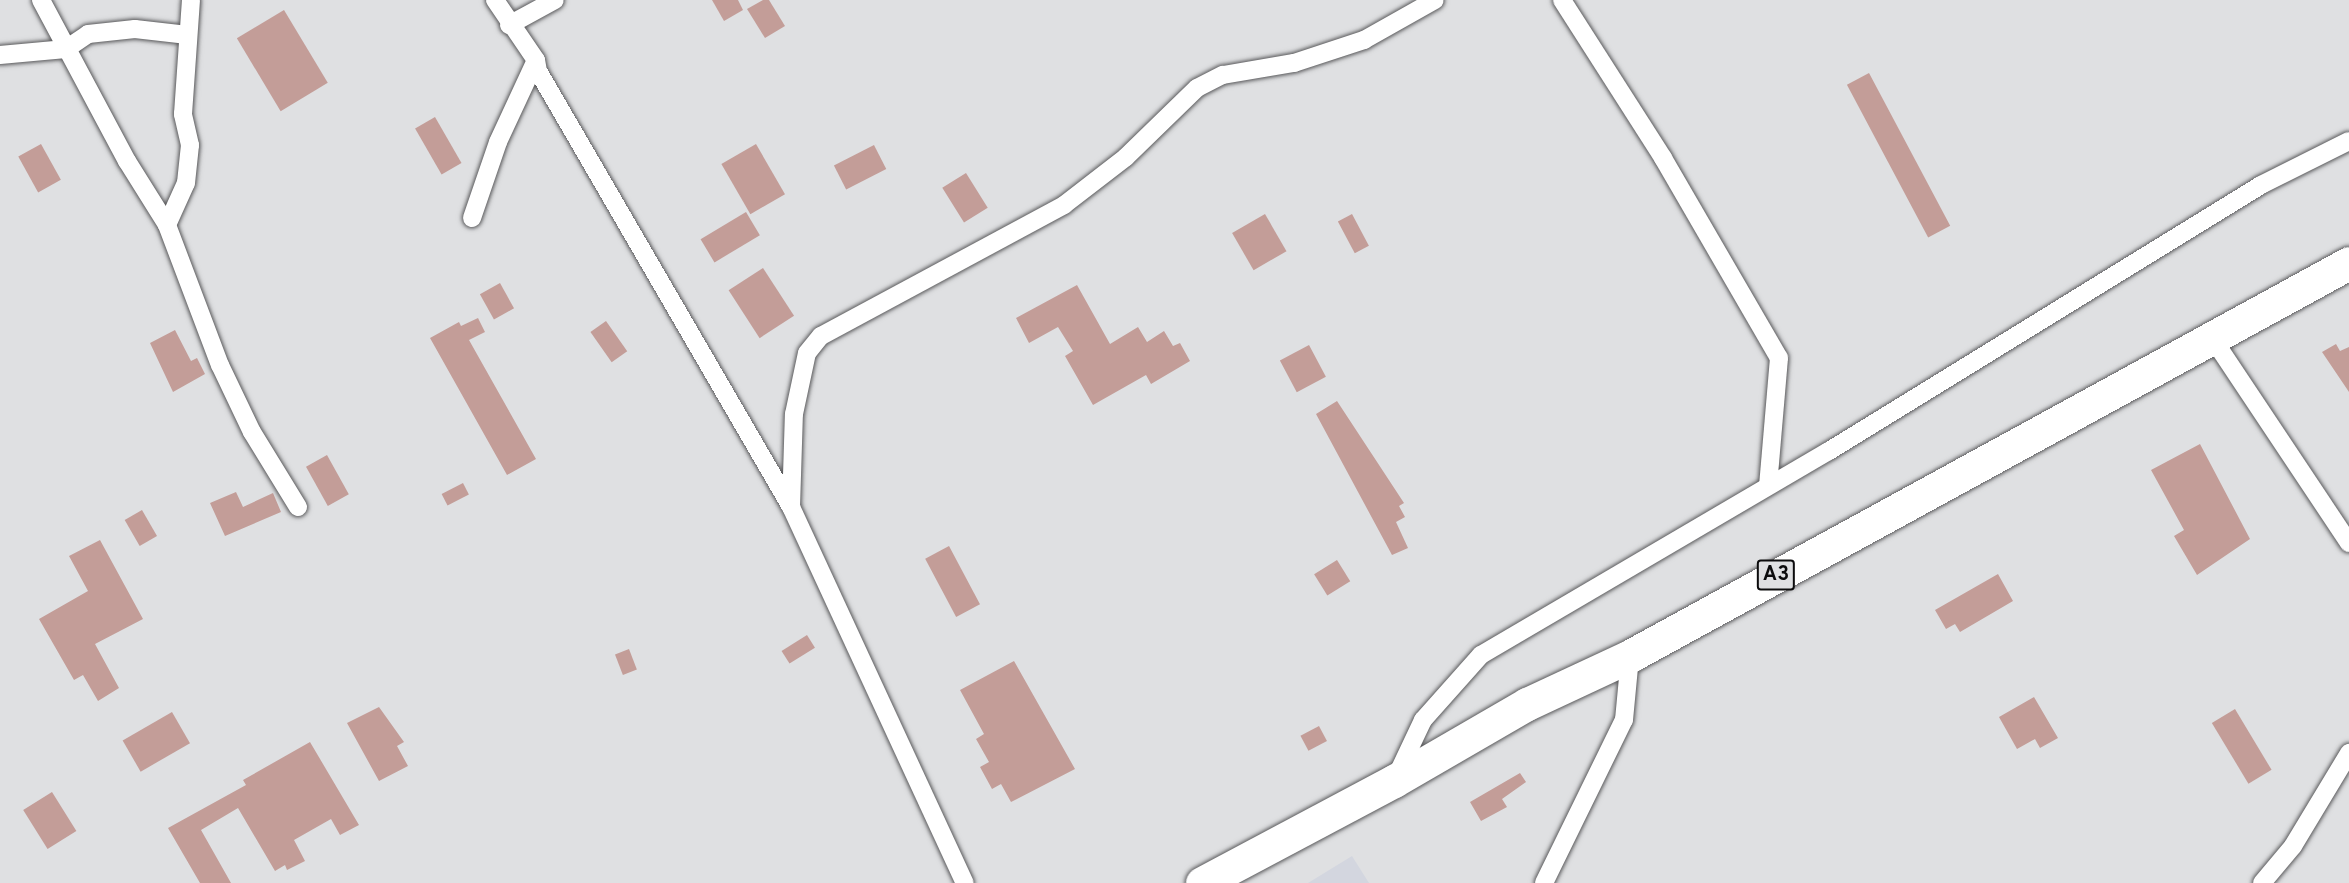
<!DOCTYPE html>
<style>
body{margin:0}
#map{position:relative;width:2349px;height:883px;overflow:hidden;background:#dfe0e2;font-family:Overpass,sans-serif}
div>[style]{position:absolute}
.built>*{inset:0;background:#d3d6df}
.building>*{inset:0;background:#c39d98;transform-origin:0 0}
.roads{filter:drop-shadow(0 0 2px #59595b) drop-shadow(0 0 2px #59595b)}
.street>*{height:18px;margin:-9px;padding:0 9px;transform-origin:9px;border-radius:9px;background:#fff}
.highway>*{height:33px;margin:-16.5px;padding:0 16.5px;transform-origin:16.5px;border-radius:16.5px;background:#fff}
span{translate:-50% -50%;white-space:nowrap;text-align:center;line-height:1.15;-webkit-text-stroke:4.5px #dfe0e2;paint-order:stroke}
.shield-label span{padding:2px 4px;background:#dfe0e2;border:2px solid;border-radius:4px;-webkit-text-stroke-width:0}
.shield-label{font-size:20px;color:#0c0c0d;font-weight:700}
</style>
<div id="map">
<div class="built">
<div style="clip-path:polygon(1352px 856px,1369px 883px,1308px 883px)"></div>
</div>
<div class="building">
<div style="clip-path:polygon(712px 0,738px 0,743px 10px,724px 21px)"></div>
<div style="clip-path:polygon(763px 0,769px 0,785px 26px,765px 38px,747px 9px)"></div>
<div style="left:284px;top:10px;width:85px;height:55px;rotate:59deg"></div>
<div style="left:1869px;top:73px;width:173px;height:25px;rotate:62deg"></div>
<div style="left:435px;top:117px;width:53px;height:23px;rotate:60deg"></div>
<div style="left:41px;top:144px;width:41px;height:26px;rotate:61deg"></div>
<div style="left:756px;top:144px;width:58px;height:40px;rotate:60deg"></div>
<div style="left:874px;top:145px;width:27px;height:45px;rotate:63deg"></div>
<div style="left:966px;top:173px;width:41px;height:28px;rotate:58deg"></div>
<div style="left:746px;top:212px;width:27px;height:53px;rotate:59deg"></div>
<div style="left:1265px;top:214px;width:43px;height:38px;rotate:60deg"></div>
<div style="left:1352px;top:214px;width:36px;height:16px;rotate:62deg"></div>
<div style="left:763px;top:268px;width:57px;height:41px;rotate:57deg"></div>
<div style="left:500px;top:283px;width:29px;height:23px;rotate:61deg"></div>
<div style="clip-path:polygon(1077px 285px,1110px 344px,1138px 327px,1147px 342px,1164px 331px,1173px 346px,1180px 343px,1190px 361px,1151px 384px,1146px 375px,1093px 405px,1065px 356px,1073px 351px,1058px 327px,1029px 343px,1016px 318px)"></div>
<div style="clip-path:polygon(478px 318px,485px 332px,469px 340px,536px 459px,507px 475px,430px 338px,459px 322px,461px 326px)"></div>
<div style="left:606px;top:321px;width:37px;height:19px;rotate:55deg"></div>
<div style="clip-path:polygon(175px 330px,191px 361px,197px 358px,205px 374px,173px 392px,150px 343px)"></div>
<div style="clip-path:polygon(2336px 344px,2340px 351px,2349px 347px,2349px 392px,2322px 352px)"></div>
<div style="left:1309px;top:345px;width:36px;height:33px;rotate:62deg"></div>
<div style="clip-path:polygon(1337px 401px,1404px 503px,1399px 506px,1405px 517px,1396px 522px,1408px 548px,1392px 555px,1316px 414px)"></div>
<div style="clip-path:polygon(2200px 444px,2250px 539px,2197px 575px,2174px 536px,2184px 530px,2151px 470px)"></div>
<div style="left:327px;top:455px;width:45px;height:24px;rotate:61deg"></div>
<div style="left:463px;top:483px;width:13px;height:24px;rotate:63deg"></div>
<div style="clip-path:polygon(236px 492px,243px 507px,273px 493px,281px 512px,225px 536px,210px 503px)"></div>
<div style="left:142px;top:510px;width:30px;height:20px;rotate:60deg"></div>
<div style="clip-path:polygon(100px 540px,143px 619px,95px 644px,119px 688px,98px 701px,83px 675px,74px 680px,39px 619px,88px 591px,69px 556px)"></div>
<div style="left:949px;top:546px;width:66px;height:27px;rotate:62deg"></div>
<div style="left:1337px;top:560px;width:25px;height:27px;rotate:58deg"></div>
<div style="clip-path:polygon(1998px 574px,2013px 601px,1960px 632px,1955px 624px,1946px 629px,1935px 610px)"></div>
<div style="left:807px;top:635px;width:15px;height:30px;rotate:58deg"></div>
<div style="left:629px;top:649px;width:22px;height:15px;rotate:69deg"></div>
<div style="clip-path:polygon(1014px 661px,1075px 769px,1011px 802px,1001px 784px,992px 789px,980px 767px,989px 762px,976px 739px,984px 734px,960px 690px)"></div>
<div style="clip-path:polygon(2034px 697px,2058px 738px,2040px 748px,2035px 739px,2017px 749px,1999px 717px)"></div>
<div style="clip-path:polygon(379px 707px,404px 742px,397px 746px,408px 766px,379px 781px,347px 723px)"></div>
<div style="left:2235px;top:709px;width:71px;height:27px;rotate:59deg"></div>
<div style="left:172px;top:712px;width:36px;height:57px;rotate:60deg"></div>
<div style="left:1319px;top:726px;width:17px;height:21px;rotate:62deg"></div>
<div style="clip-path:polygon(310px 742px,359px 825px,340px 835px,331px 819px,294px 840px,305px 861px,287px 870px,285px 865px,275px 871px,238px 808px,201px 830px,231px 883px,200px 883px,168px 828px,246px 785px,243px 780px)"></div>
<div style="clip-path:polygon(1520px 773px,1526px 782px,1502px 799px,1507px 807px,1481px 821px,1470px 802px)"></div>
<div style="left:52px;top:792px;width:46px;height:34px;rotate:58deg"></div>
</div>
<div class="roads">
<div class="street">
<div style="left:41px;top:0;width:183px;rotate:61.9deg"></div>
<div style="left:127px;top:161px;width:75px;rotate:58deg"></div>
<div style="left:167px;top:225px;width:150px;rotate:69.3deg"></div>
<div style="left:220px;top:365px;width:74px;rotate:64.5deg"></div>
<div style="left:252px;top:432px;width:88px;rotate:58.5deg"></div>
<div style="left:495px;top:0;width:73px;rotate:55.7deg"></div>
<div style="left:536px;top:60px;width:11px;rotate:80deg"></div>
<div style="left:538px;top:71px;width:504px;rotate:59.87deg"></div>
<div style="left:791px;top:507px;width:414px;rotate:65.2deg"></div>
<div style="left:1562px;top:0;width:188px;rotate:57.4deg"></div>
<div style="left:1663px;top:158px;width:231px;rotate:59.9deg"></div>
<div style="left:1779px;top:358px;width:128px;rotate:94.9deg"></div>
<div style="left:509px;top:25px;width:52px;rotate:-28.5deg"></div>
<div style="left:0;top:55px;width:66px;rotate:-5.2deg"></div>
<div style="left:66px;top:49px;width:27px;rotate:-34deg"></div>
<div style="left:88px;top:34px;width:47px;rotate:-6.1deg"></div>
<div style="left:135px;top:29px;width:53px;rotate:6.5deg"></div>
<div style="left:472px;top:218px;width:80px;rotate:-71.1deg"></div>
<div style="left:498px;top:142px;width:90px;rotate:-65.1deg"></div>
<div style="left:167px;top:225px;width:46px;rotate:-65.7deg"></div>
<div style="left:186px;top:183px;width:38px;rotate:-84deg"></div>
<div style="left:190px;top:145px;width:32px;rotate:-103deg"></div>
<div style="left:183px;top:114px;width:114px;rotate:-86deg"></div>
<div style="left:2211px;top:336px;width:249px;rotate:56.3deg"></div>
<div style="left:791px;top:507px;width:93px;rotate:-88.2deg"></div>
<div style="left:794px;top:414px;width:62px;rotate:-78deg"></div>
<div style="left:807px;top:353px;width:22px;rotate:-51deg"></div>
<div style="left:821px;top:336px;width:276px;rotate:-28.3deg"></div>
<div style="left:1064px;top:205px;width:78px;rotate:-37.7deg"></div>
<div style="left:1126px;top:157px;width:99px;rotate:-44.2deg"></div>
<div style="left:1197px;top:88px;width:29px;rotate:-27deg"></div>
<div style="left:1223px;top:75px;width:72px;rotate:-9.6deg"></div>
<div style="left:1294px;top:63px;width:74px;rotate:-18.2deg"></div>
<div style="left:1364px;top:40px;width:81px;rotate:-29.4deg"></div>
<div style="left:1396px;top:777px;width:63px;rotate:-64.7deg"></div>
<div style="left:1423px;top:720px;width:87px;rotate:-48.3deg"></div>
<div style="left:1481px;top:655px;width:403px;rotate:-30.4deg"></div>
<div style="left:1829px;top:451px;width:507px;rotate:-31.62deg"></div>
<div style="left:2261px;top:185px;width:98px;rotate:-26.6deg"></div>
<div style="left:1544px;top:883px;width:182px;rotate:-63.9deg"></div>
<div style="left:1624px;top:720px;width:64px;rotate:-84.6deg"></div>
<div style="left:2262px;top:883px;width:48px;rotate:-50deg"></div>
<div style="left:2293px;top:846px;width:109px;rotate:-58.9deg"></div>
</div>
<div class="highway">
<div style="left:1202px;top:883px;width:217px;rotate:-28deg"></div>
<div style="left:1394px;top:781px;width:154px;rotate:-30.1deg"></div>
<div style="left:1527px;top:704px;width:114px;rotate:-25deg"></div>
<div style="left:1630px;top:656px;width:819px;rotate:-28.66deg"></div>
</div>
</div>
<div class="shield-label">
<span style="left:1776px;top:575px">A3</span>
</div>
</div>
